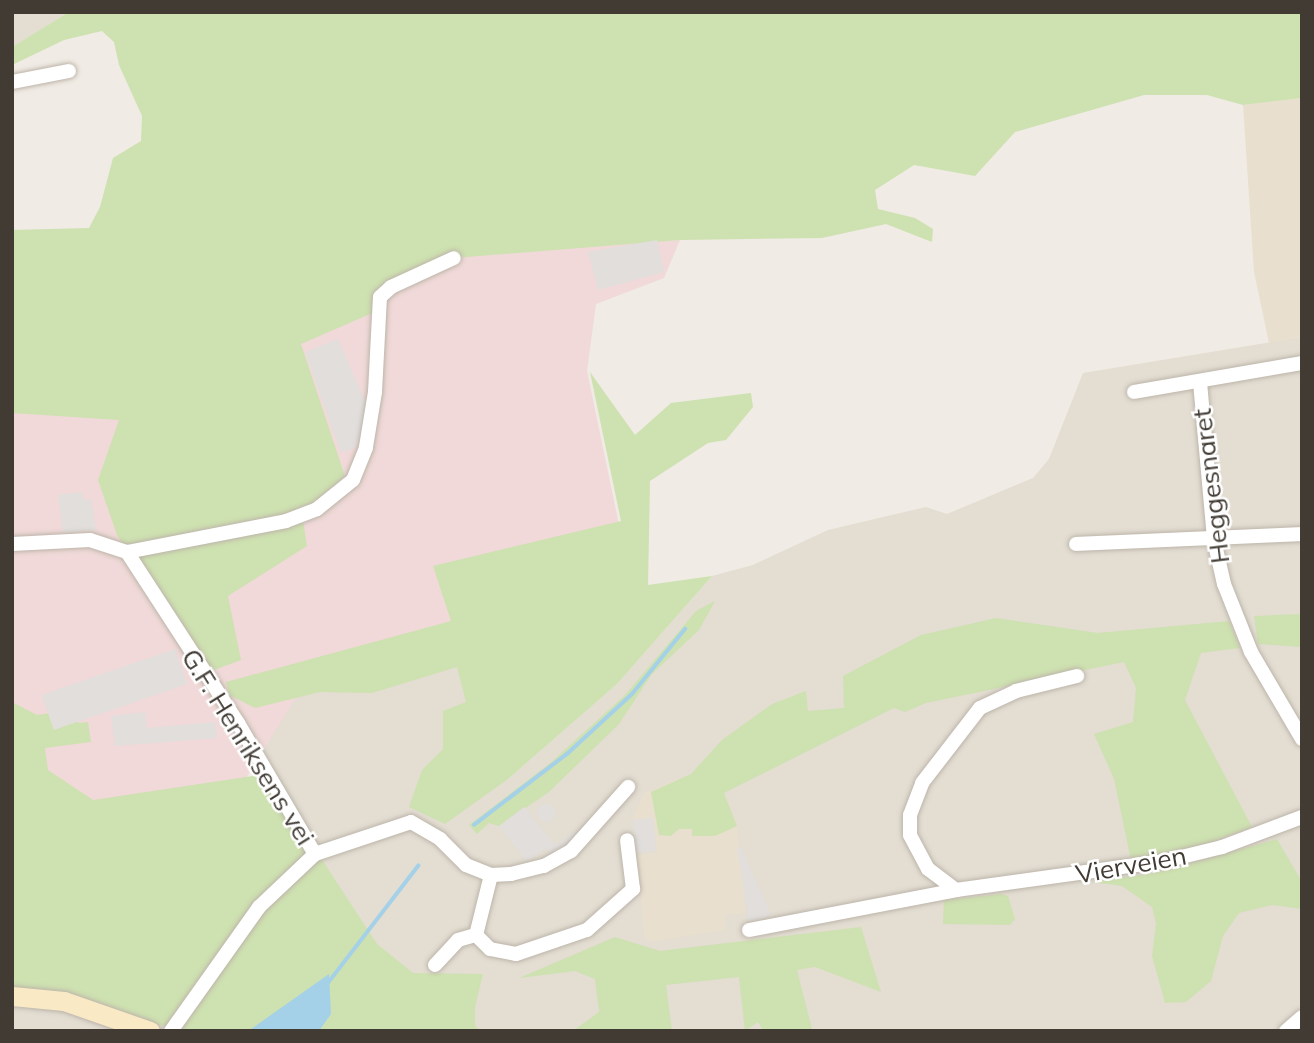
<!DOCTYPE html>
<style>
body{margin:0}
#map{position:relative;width:1314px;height:1043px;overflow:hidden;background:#f0ebe4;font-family:Mulish,sans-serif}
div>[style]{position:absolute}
.residential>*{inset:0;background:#e3ddd2}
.education>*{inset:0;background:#e8dfcf}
.medical>*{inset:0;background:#f0d9d8}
.green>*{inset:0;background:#cee1b0}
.parking>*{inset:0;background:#e1dedc;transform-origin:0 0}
.round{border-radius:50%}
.water>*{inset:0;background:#a4d1e8}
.stream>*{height:3.5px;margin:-1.75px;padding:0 1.75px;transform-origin:1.75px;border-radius:1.75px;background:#a4d1e8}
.roads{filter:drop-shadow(0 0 2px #bdb5aa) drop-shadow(0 0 2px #bdb5aa)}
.street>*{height:14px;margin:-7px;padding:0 7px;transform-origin:7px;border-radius:7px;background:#fff}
.secondary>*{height:19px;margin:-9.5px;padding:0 9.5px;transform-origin:9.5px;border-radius:9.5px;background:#f9e9c5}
span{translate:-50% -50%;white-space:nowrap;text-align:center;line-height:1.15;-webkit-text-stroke:5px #fff;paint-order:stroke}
.street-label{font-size:26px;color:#413b34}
.frame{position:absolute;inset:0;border:14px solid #413b34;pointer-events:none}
</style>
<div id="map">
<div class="residential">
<div style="clip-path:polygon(12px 12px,69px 12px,12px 47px)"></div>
<div style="clip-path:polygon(1302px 337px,1302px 1031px,389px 1031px,266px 774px,242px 658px,442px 606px,508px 779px,617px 684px,712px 576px,753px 565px,828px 530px,926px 507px,947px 514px,1033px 478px,1049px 459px,1083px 373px)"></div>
<div style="clip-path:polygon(12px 988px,183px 1031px,12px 1031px)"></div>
</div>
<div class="education">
<div style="clip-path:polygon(1302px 98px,1302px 337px,1269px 343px,1254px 272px,1243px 105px)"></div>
<div style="clip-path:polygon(709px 755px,737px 826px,746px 913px,725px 915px,726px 930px,650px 942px,644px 937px,637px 855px,657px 852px,653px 818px,633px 820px,633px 816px,644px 793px,691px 774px)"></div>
</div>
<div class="medical">
<div style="clip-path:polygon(680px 240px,664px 278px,596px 304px,587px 371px,629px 573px,310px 675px,221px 819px,12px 814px,12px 384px,379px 258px)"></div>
</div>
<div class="green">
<div style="clip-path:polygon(69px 12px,1302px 12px,1302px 98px,1243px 105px,1207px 95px,1144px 95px,1015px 132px,975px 176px,914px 165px,875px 190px,878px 209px,915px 218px,933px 229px,932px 242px,886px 224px,822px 238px,680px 240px,454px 258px,380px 297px,377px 311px,301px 344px,345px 476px,314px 504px,301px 507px,307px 546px,228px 596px,241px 660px,206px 673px,117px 535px,98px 480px,119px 420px,12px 413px,12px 230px,89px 228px,100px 207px,113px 158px,141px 141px,142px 116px,119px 65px,114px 42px,102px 31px,64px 40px,12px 65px,12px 47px)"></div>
<div style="clip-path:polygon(590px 372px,635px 435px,671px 403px,751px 393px,753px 407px,726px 440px,708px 443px,650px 481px,648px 585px,712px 576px,617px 684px,508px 779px,445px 824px,409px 807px,422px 770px,443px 749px,443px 711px,466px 702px,457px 667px,372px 693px,320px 692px,255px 708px,229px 695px,226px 682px,451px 621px,433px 566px,621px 521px)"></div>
<div style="clip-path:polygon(715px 601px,699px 630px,652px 674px,619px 724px,549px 792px,499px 826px,489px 823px,477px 834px,469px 825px,549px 764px,625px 695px,696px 611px)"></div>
<div style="clip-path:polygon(1302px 614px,1302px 647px,1258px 644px,1254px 616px)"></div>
<div style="clip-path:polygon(996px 618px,1098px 633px,1229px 621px,1240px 648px,1201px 653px,1185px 700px,1252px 827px,1199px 847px,1131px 860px,1114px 779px,1094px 734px,1133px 722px,1136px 688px,1124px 662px,926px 703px,905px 712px,894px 708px,724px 793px,737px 826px,715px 836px,692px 836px,692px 829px,679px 829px,671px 836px,659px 835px,651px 792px,691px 774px,722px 740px,772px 704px,806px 691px,808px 711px,844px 708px,843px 676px,921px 635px)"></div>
<div style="clip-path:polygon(12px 702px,37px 715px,76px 709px,78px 723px,88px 722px,91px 742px,45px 748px,48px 770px,93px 800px,266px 774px,377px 944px,413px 973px,483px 974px,475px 1007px,475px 1026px,481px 1031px,183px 1031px,12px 988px)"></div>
<div style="clip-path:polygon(1277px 839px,1302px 882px,1302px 909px,1272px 905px,1239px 913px,1223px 936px,1211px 981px,1186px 1002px,1165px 1003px,1152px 956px,1156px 923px,1152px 907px,1122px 886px,1092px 882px,1154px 873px)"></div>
<div style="clip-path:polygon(1002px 894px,1008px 896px,1015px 919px,1010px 925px,943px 924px,944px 900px)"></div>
<div style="clip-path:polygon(861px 927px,881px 992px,815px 967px,797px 970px,812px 1029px,764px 1031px,758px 1022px,745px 1031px,739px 977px,666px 985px,672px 1031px,573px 1031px,599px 1012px,595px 979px,575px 971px,519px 978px,615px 937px,660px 951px)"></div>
</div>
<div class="parking">
<div style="clip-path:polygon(657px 240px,664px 272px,598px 290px,588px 252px)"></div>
<div style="clip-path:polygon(338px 339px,369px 411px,355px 448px,341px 453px,305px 352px)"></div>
<div style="clip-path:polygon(82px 492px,84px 500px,91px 499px,96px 530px,63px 533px,58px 495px)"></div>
<div style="left:175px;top:649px;width:37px;height:141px;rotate:71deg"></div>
<div style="clip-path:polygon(145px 712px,147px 728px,215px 722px,217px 738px,115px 746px,111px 716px)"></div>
<div class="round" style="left:537px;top:804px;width:18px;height:18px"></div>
<div style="clip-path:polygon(524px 807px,555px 845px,573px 832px,579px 839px,554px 858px,545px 848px,527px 862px,499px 826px)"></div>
<div style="left:653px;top:818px;width:33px;height:20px;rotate:85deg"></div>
<div style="clip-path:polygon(741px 847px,771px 915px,749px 922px,737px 848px)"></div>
</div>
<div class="water">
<div style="clip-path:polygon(329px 974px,331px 1014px,319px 1031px,251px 1029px)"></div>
</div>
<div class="stream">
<div style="left:474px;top:825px;width:117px;rotate:-37.4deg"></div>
<div style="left:567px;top:754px;width:88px;rotate:-42.7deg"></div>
<div style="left:632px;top:694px;width:84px;rotate:-50.8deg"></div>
<div style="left:328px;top:983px;width:148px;rotate:-52.4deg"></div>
</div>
<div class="roads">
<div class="street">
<div style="left:12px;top:82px;width:58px;rotate:-10.9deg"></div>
<div style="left:1200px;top:382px;width:159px;rotate:84.9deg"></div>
<div style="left:1214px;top:540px;width:45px;rotate:77.2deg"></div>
<div style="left:1224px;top:584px;width:73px;rotate:68.3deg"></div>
<div style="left:1251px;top:652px;width:101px;rotate:59.6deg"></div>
<div style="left:1134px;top:392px;width:170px;rotate:-9.8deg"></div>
<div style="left:12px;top:544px;width:78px;rotate:-2.9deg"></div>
<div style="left:90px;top:540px;width:39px;rotate:18deg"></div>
<div style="left:127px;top:552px;width:162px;rotate:-11deg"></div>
<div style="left:286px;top:521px;width:33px;rotate:-21deg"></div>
<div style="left:317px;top:509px;width:46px;rotate:-38.9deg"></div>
<div style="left:353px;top:480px;width:35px;rotate:-68deg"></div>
<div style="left:366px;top:447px;width:56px;rotate:-80.7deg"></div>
<div style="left:375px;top:392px;width:95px;rotate:-87deg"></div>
<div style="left:380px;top:297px;width:15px;rotate:-42deg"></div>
<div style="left:391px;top:287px;width:69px;rotate:-24.7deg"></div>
<div style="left:1076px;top:544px;width:226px;rotate:-2.5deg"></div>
<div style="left:127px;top:552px;width:204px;rotate:57deg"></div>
<div style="left:238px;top:723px;width:152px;rotate:59.6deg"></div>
<div style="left:491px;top:875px;width:62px;rotate:104deg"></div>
<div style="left:476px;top:935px;width:20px;rotate:45deg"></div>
<div style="left:490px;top:949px;width:26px;rotate:11deg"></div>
<div style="left:516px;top:954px;width:75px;rotate:-18.7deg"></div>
<div style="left:587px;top:930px;width:62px;rotate:-41.7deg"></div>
<div style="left:633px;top:889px;width:49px;rotate:-97deg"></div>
<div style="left:956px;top:890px;width:35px;rotate:-143deg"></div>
<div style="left:928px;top:869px;width:38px;rotate:-118deg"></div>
<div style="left:910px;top:835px;width:20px;rotate:-90deg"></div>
<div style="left:910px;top:815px;width:34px;rotate:-69deg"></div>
<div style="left:922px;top:783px;width:95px;rotate:-52.3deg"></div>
<div style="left:980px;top:708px;width:40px;rotate:-25deg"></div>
<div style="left:1016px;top:691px;width:63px;rotate:-13.8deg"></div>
<div style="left:749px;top:930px;width:211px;rotate:-10.9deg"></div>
<div style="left:956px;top:890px;width:211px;rotate:-7.9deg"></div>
<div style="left:1165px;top:861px;width:59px;rotate:-13.8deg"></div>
<div style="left:1222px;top:847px;width:85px;rotate:-20.6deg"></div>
<div style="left:435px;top:965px;width:34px;rotate:-47deg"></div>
<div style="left:458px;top:940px;width:19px;rotate:-16deg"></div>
<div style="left:171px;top:1031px;width:152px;rotate:-54.6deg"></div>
<div style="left:259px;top:907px;width:77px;rotate:-43.4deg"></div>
<div style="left:315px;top:854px;width:101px;rotate:-18.4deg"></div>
<div style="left:411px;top:822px;width:34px;rotate:30deg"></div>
<div style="left:440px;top:839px;width:37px;rotate:45deg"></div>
<div style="left:466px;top:865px;width:27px;rotate:22deg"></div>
<div style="left:491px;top:875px;width:20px;rotate:-3deg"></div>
<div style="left:511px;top:874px;width:34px;rotate:-14deg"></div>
<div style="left:544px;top:866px;width:31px;rotate:-29deg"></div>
<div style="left:571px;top:851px;width:86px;rotate:-48.3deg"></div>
<div style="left:1286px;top:1031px;width:21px;rotate:-41deg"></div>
</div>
<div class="secondary">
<div style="left:12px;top:996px;width:52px;rotate:5.5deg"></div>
<div style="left:64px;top:1001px;width:91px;rotate:19.2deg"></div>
</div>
</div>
<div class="street-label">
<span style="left:1211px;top:486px;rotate:-97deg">Heggesnaret</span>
<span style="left:248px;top:747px;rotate:58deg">G.F. Henriksens vei</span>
<span style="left:1131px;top:865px;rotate:-10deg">Vierveien</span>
</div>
<div class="frame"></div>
</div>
